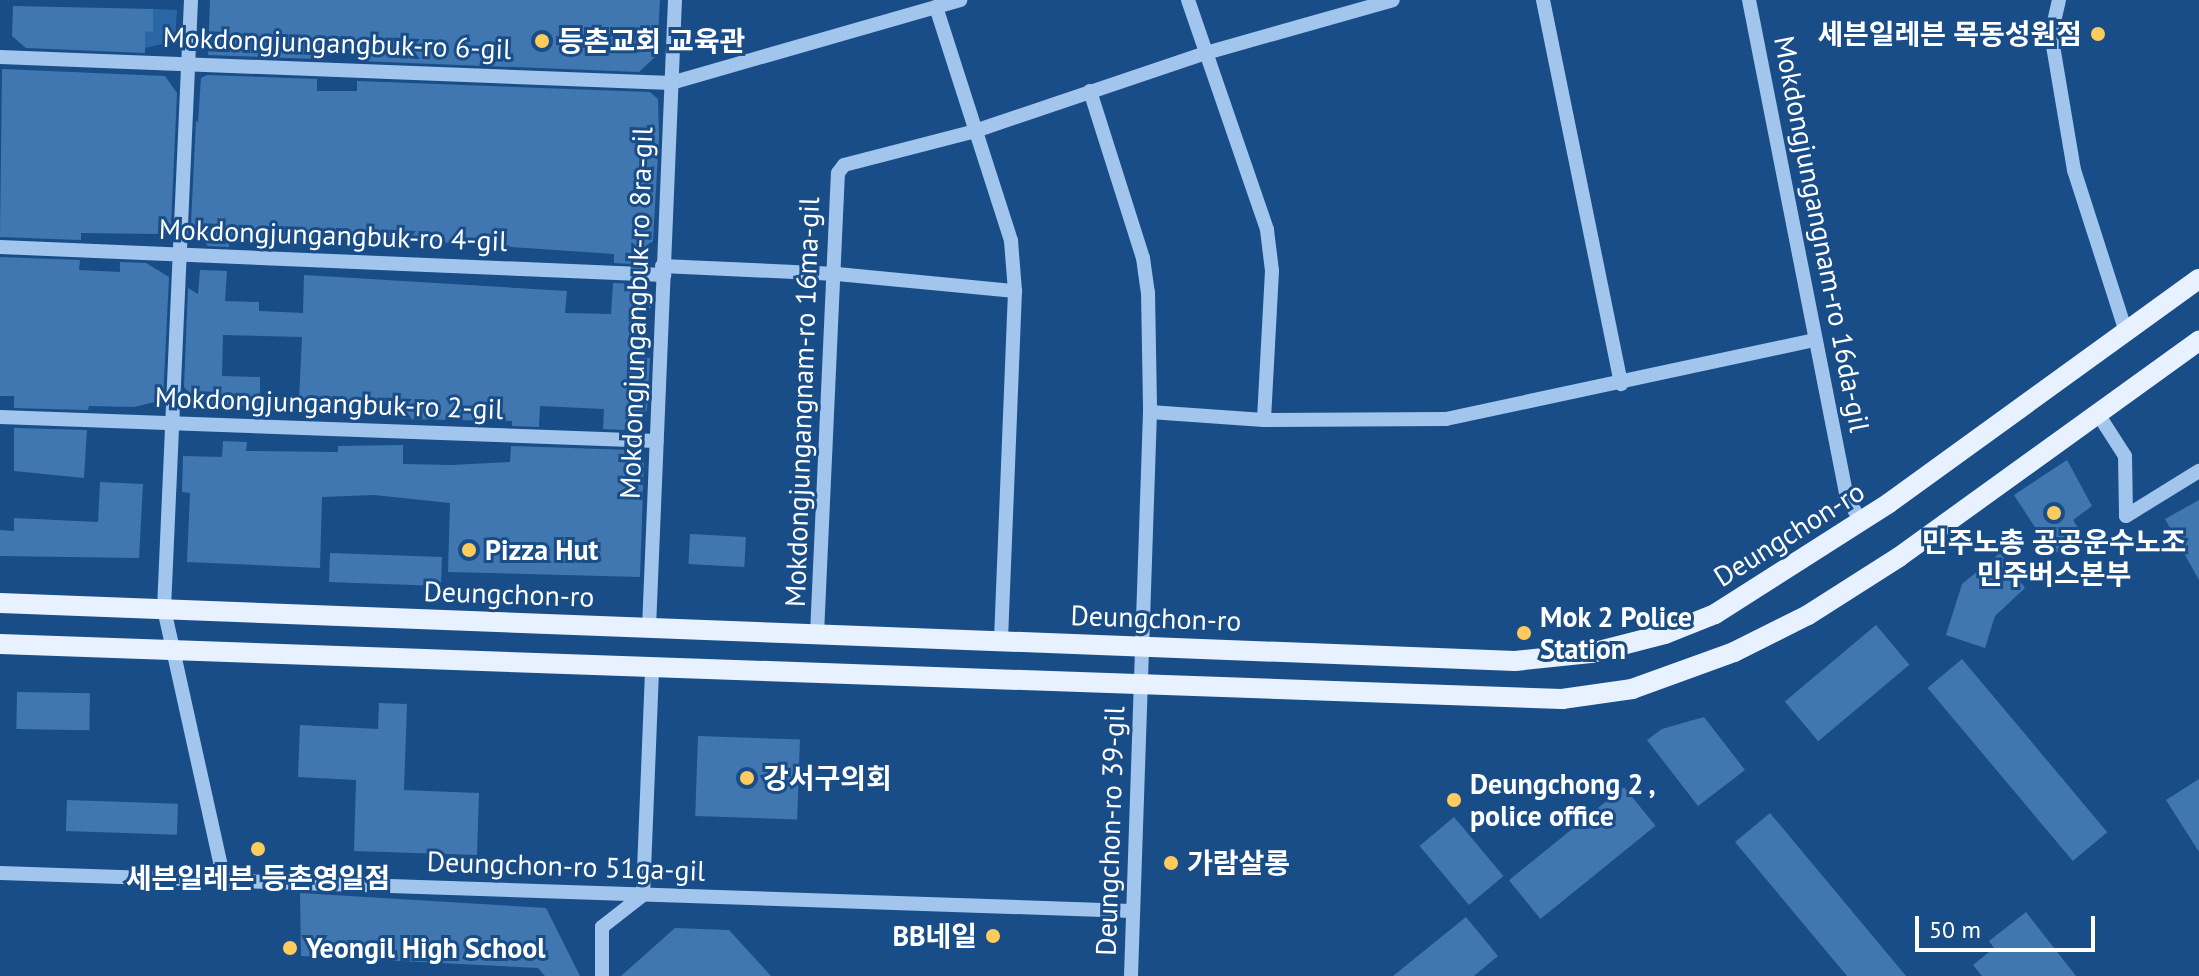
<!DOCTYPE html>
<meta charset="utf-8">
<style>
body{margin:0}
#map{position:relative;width:2199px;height:976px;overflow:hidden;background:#194d88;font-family:"PT Sans","Noto Sans KR",sans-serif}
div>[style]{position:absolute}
.green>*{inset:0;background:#2b67a6}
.building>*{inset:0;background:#4177b1;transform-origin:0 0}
.minor>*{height:14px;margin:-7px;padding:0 7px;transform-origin:7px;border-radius:7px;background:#a1c5ed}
.major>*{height:20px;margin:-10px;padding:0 10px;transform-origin:10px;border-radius:10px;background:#e7f1ff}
.dots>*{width:22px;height:22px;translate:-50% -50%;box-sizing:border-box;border:4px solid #194d88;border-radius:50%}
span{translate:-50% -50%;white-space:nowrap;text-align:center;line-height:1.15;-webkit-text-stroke:6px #194d88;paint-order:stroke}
.poi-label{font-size:28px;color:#fff;font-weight:700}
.right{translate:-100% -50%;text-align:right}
.left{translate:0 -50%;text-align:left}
.street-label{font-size:28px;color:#fff}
.scale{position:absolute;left:1915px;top:916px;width:180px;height:36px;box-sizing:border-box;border:4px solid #fff;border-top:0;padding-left:10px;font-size:24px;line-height:28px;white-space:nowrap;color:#fff;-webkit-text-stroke:6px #194d88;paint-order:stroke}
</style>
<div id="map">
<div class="green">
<div style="clip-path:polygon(153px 9px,177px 10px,175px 41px,145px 48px,145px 31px,153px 31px)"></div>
</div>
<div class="building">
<div style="clip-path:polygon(210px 0,660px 0,657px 55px,639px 72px,358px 61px,359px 49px,318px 48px,317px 59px,208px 55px)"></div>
<div style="clip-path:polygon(13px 6px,153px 9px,153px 32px,145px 31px,145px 53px,26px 48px,12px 36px)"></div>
<div style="clip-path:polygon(2px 69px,165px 76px,177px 93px,171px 225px,157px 234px,81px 233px,81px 240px,0 237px)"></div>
<div style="clip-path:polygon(207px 75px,317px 79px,317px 91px,357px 91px,357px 81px,650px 92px,658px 99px,659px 137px,653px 241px,632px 264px,614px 263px,614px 254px,391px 239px,310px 237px,310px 242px,242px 237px,229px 241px,229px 247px,208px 246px,191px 224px,196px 120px,198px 123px,201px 78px)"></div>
<div style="clip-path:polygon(0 257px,80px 260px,79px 270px,120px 272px,120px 262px,146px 263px,169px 277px,163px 400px,134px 407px,89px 406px,88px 410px,14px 408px,14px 396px,0 396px)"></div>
<div style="clip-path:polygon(200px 270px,227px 271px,225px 301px,259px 302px,259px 311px,303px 313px,304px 275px,567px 291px,565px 313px,611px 314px,613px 283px,646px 284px,651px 308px,638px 308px,636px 358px,650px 358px,647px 410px,624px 430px,603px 429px,604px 409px,540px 406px,539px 427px,512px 426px,512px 421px,401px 419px,401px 404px,299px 400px,302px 337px,223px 335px,222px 376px,260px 377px,260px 406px,201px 405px,184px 387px,188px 288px,198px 294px)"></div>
<div style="clip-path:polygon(14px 428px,87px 430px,84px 478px,14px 471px)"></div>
<div style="clip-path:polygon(223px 441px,247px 442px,246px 451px,338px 452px,338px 446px,403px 445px,403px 464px,451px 465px,510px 462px,511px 446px,631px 450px,644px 460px,640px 577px,448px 572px,450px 503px,374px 495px,322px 497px,320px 568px,187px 562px,190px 493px,182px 492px,183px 456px,222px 457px)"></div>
<div style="clip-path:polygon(2067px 460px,2092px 506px,2073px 520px,2082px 534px,2053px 555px,2014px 495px)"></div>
<div style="clip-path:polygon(100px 482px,143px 484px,139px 558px,0 556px,0 530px,14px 531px,14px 518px,98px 522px)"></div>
<div style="clip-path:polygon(2199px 500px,2199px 580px,2165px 519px)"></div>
<div style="left:690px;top:534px;width:56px;height:30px;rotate:3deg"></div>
<div style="left:330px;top:553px;width:112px;height:29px;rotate:2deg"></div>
<div style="clip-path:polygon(2000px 553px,2025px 588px,1995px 616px,1985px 648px,1946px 635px,1962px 584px)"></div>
<div style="left:1876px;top:625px;width:52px;height:119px;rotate:50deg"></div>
<div style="left:1962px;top:659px;width:226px;height:45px;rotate:50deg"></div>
<div style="left:17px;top:692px;width:73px;height:37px;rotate:1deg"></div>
<div style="clip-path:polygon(379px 703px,407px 704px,404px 790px,479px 793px,477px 855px,354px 851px,356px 780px,298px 777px,300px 725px,378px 729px)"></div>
<div style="clip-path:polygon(1704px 717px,1745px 770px,1698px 806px,1647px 740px,1662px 729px)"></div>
<div style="left:698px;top:736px;width:102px;height:80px;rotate:2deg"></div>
<div style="clip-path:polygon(2199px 779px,2199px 852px,2166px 800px)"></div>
<div style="left:1624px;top:787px;width:50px;height:148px;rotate:51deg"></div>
<div style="left:67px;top:800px;width:111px;height:31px;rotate:2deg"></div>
<div style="clip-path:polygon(1770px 813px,1906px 976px,1847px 976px,1735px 842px)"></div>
<div style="left:1454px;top:817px;width:77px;height:45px;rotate:50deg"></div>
<div style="clip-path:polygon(300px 893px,546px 908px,580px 976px,545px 976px,538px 968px,301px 956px)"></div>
<div style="clip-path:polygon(2026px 912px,2076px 976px,1982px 976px,1973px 965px,1994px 948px,1989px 941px)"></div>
<div style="clip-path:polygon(1466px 917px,1498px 956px,1474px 976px,1393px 976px)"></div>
<div style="clip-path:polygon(675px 928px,729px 930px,771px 976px,621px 976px)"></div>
</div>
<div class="minor">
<div style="left:191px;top:0;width:610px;rotate:92.54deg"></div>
<div style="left:164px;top:609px;width:278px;rotate:77.5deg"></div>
<div style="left:1188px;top:0;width:243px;rotate:71deg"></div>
<div style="left:1267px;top:230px;width:41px;rotate:83deg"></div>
<div style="left:1272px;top:271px;width:149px;rotate:93.1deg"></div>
<div style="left:1543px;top:0;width:392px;rotate:78.5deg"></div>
<div style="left:1749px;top:0;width:508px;rotate:78.87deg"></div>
<div style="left:1847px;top:498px;width:27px;rotate:59deg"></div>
<div style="left:2059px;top:0;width:35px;rotate:103deg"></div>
<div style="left:2051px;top:34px;width:138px;rotate:80.4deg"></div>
<div style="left:2074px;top:170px;width:170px;rotate:72.2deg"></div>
<div style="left:936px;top:7px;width:246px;rotate:72.2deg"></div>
<div style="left:1011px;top:241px;width:50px;rotate:85.4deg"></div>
<div style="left:1015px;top:291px;width:350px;rotate:92.3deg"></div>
<div style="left:0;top:57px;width:672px;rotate:2.22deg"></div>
<div style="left:671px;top:83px;width:301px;rotate:-16deg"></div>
<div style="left:1090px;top:91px;width:175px;rotate:72.4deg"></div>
<div style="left:1143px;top:258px;width:34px;rotate:82deg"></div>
<div style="left:1148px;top:292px;width:120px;rotate:89deg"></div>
<div style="left:1150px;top:412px;width:564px;rotate:91.93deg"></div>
<div style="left:0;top:247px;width:665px;rotate:2.41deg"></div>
<div style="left:662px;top:266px;width:175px;rotate:2.6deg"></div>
<div style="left:837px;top:274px;width:179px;rotate:5.5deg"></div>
<div style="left:1150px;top:412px;width:114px;rotate:4deg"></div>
<div style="left:1264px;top:420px;width:182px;rotate:-0.3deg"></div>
<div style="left:1446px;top:419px;width:378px;rotate:-12.1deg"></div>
<div style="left:2098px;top:414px;width:50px;rotate:57.3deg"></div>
<div style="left:2125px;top:456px;width:60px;rotate:89deg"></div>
<div style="left:2126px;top:516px;width:86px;rotate:-31.7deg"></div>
<div style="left:0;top:417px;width:657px;rotate:2.09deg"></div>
<div style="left:649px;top:628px;width:629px;rotate:-87.63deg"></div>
<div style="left:817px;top:634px;width:461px;rotate:-87.4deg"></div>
<div style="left:838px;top:173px;width:10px;rotate:-53deg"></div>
<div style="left:844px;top:165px;width:135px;rotate:-14.5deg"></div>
<div style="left:975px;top:131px;width:244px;rotate:-18.7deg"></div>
<div style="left:1206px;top:53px;width:194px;rotate:-15.8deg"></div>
<div style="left:0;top:873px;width:1132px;rotate:1.92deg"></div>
<div style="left:602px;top:976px;width:49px;rotate:-90deg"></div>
<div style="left:602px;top:927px;width:52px;rotate:-38deg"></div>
<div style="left:643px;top:895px;width:225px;rotate:-87.7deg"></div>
</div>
<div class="major">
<div style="left:0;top:603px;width:1516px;rotate:2.19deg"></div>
<div style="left:1515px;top:661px;width:76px;rotate:-6deg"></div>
<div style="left:1591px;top:653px;width:76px;rotate:-14.4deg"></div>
<div style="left:1665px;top:634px;width:54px;rotate:-21.8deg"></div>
<div style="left:1715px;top:614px;width:206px;rotate:-32.5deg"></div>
<div style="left:1889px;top:503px;width:382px;rotate:-35.9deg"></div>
<div style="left:0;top:644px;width:1563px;rotate:2.02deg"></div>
<div style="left:1562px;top:699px;width:71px;rotate:-8.1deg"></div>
<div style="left:1632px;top:689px;width:109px;rotate:-19.9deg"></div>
<div style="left:1734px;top:652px;width:83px;rotate:-26.6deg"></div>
<div style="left:1808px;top:615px;width:108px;rotate:-32.5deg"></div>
<div style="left:1899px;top:557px;width:370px;rotate:-35.8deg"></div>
</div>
<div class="dots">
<div style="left:2098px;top:34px;background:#ffcb5d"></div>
<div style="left:542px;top:41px;background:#ffcb5d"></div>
<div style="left:2054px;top:513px;background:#ffcb5d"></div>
<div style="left:469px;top:550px;background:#ffcb5d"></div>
<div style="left:1524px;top:633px;background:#ffcb5d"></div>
<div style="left:747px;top:778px;background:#ffcb5d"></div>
<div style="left:1454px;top:800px;background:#ffcb5d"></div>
<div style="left:258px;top:849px;background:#ffcb5d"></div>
<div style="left:1171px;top:863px;background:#ffcb5d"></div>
<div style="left:993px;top:936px;background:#ffcb5d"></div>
<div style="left:290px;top:948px;background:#ffcb5d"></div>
</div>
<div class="poi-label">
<span class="right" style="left:2082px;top:34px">세븐일레븐 목동성원점</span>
<span class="left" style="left:558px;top:41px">등촌교회 교육관</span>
<span style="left:2054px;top:558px">민주노총 공공운수노조<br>민주버스본부</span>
<span class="left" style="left:485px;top:550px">Pizza Hut</span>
<span class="left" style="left:1540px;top:633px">Mok 2 Police<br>Station</span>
<span class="left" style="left:763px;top:778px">강서구의회</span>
<span class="left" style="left:1470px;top:800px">Deungchong 2 ,<br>police office</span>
<span class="left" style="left:1187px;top:863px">가람살롱</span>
<span style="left:258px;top:878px">세븐일레븐 등촌영일점</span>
<span class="right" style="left:977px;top:936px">BB네일</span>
<span class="left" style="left:306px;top:948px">Yeongil High School</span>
</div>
<div class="street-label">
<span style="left:337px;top:43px;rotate:2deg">Mokdongjungangbuk-ro 6-gil</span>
<span style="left:1822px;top:234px;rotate:79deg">Mokdongjungangnam-ro 16da-gil</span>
<span style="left:333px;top:235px;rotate:2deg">Mokdongjungangbuk-ro 4-gil</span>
<span style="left:636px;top:313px;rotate:-88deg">Mokdongjungangbuk-ro 8ra-gil</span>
<span style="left:802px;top:402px;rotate:-88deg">Mokdongjungangnam-ro 16ma-gil</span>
<span style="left:329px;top:403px;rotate:2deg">Mokdongjungangbuk-ro 2-gil</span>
<span style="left:1789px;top:534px;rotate:-32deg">Deungchon-ro</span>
<span style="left:509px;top:594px;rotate:2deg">Deungchon-ro</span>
<span style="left:1156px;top:618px;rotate:2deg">Deungchon-ro</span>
<span style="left:1110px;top:831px;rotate:-88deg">Deungchon-ro 39-gil</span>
<span style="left:566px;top:866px;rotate:2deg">Deungchon-ro 51ga-gil</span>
</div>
<div class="scale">50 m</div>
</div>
